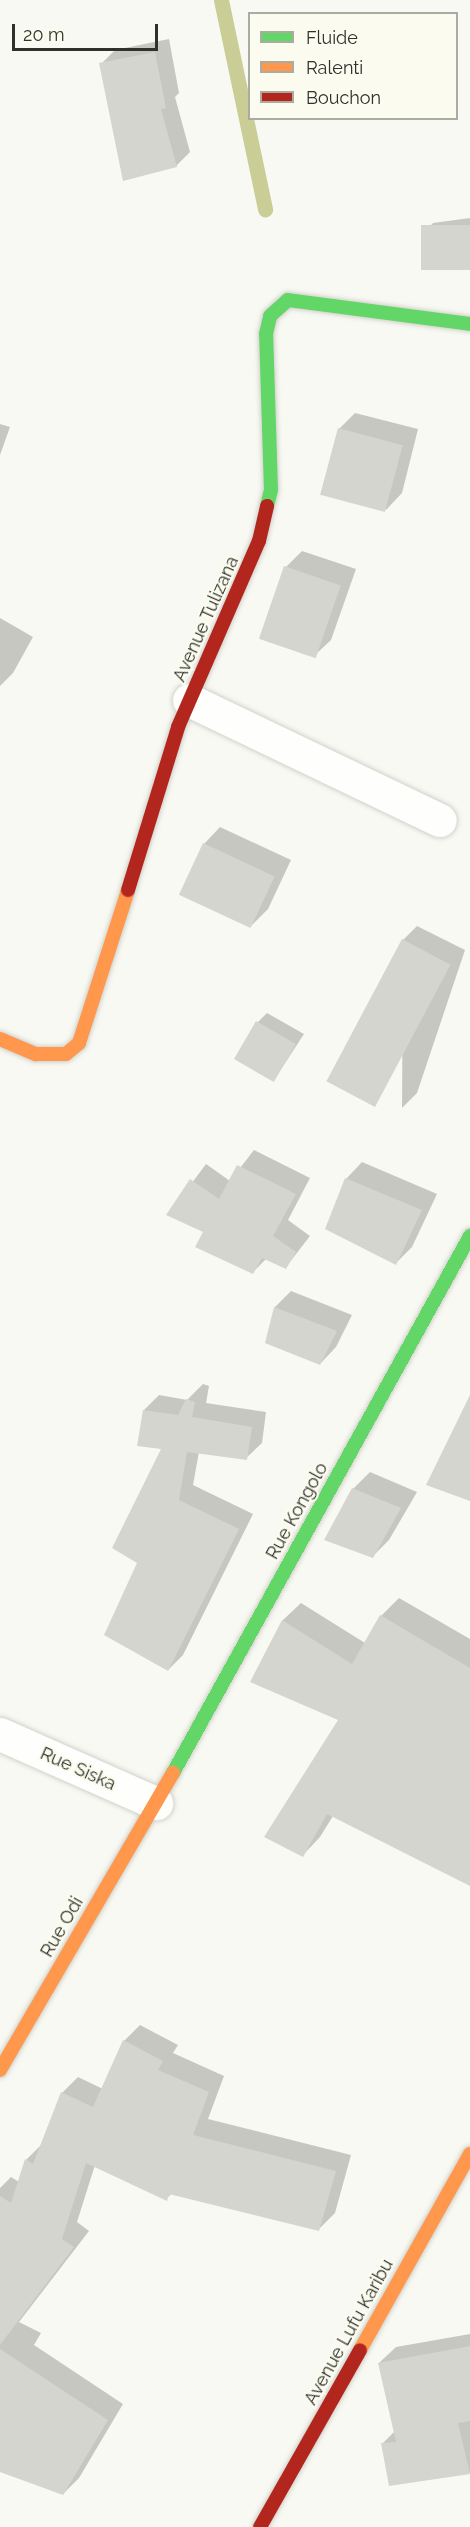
<!DOCTYPE html>
<style>
body{margin:0}
#map{position:relative;width:470px;height:2527px;overflow:hidden;background:#f8f9f2;font-family:Raleway,sans-serif}
div>[style]{position:absolute}
.shadow>*{inset:0;background:#0003}
.stream>*{height:15px;margin:-7.5px;padding:0 7.5px;transform-origin:7.5px;border-radius:7.5px;background:#cacd96}
.building>*{inset:0;background:#d4d5cf;transform-origin:0 0}
.roads{filter:drop-shadow(0 0 2px #d1d2cc) drop-shadow(0 0 2px #d1d2cc)}
.street>*{height:33px;margin:-16.5px;padding:0 16.5px;transform-origin:16.5px;border-radius:16.5px;background:#fefefd}
.fast>*{height:14px;margin:-7px;padding:0 7px;transform-origin:7px;border-radius:7px;background:#63d668}
.slow>*{height:14px;margin:-7px;padding:0 7px;transform-origin:7px;border-radius:7px;background:#ff974d}
.jam>*{height:14px;margin:-7px;padding:0 7px;transform-origin:7px;border-radius:7px;background:#b3261e}
span{translate:-50% -50%;white-space:nowrap;text-align:center;line-height:1.15;-webkit-text-stroke:4.5px #fbfcef;paint-order:stroke}
.street-label{font-size:18px;color:#30312c}
.legend{position:absolute;left:248px;top:12px;width:210px;height:108px;box-sizing:border-box;background:#fbfcef;border:2px solid #aaaba1;margin:0;padding:8px 10px;list-style:none;font-size:18px;color:#30312c}
.legend li{display:flex;align-items:center;gap:12px;height:30px}
.legend b{width:30px;border:2px solid #aaaba1}
.scale{position:absolute;left:12px;top:24px;width:146px;height:27px;box-sizing:border-box;border:3px solid #30312c;border-top:0;padding-left:8px;font-size:18px;line-height:21px;white-space:nowrap;color:#30312c;-webkit-text-stroke:4px #fbfcef;paint-order:stroke}
</style>
<div id="map">
<div class="shadow">
<div style="clip-path:polygon(169px 39px,179px 93px,175px 97px,190px 152px,176px 166px,101px 64px,115px 50px)"></div>
<div style="clip-path:polygon(470px 218px,470px 269px,424px 233px,433px 223px)"></div>
<div style="clip-path:polygon(355px 413px,418px 429px,402px 493px,386px 510px,339px 429px)"></div>
<div style="clip-path:polygon(0 424px,10px 427px,0 455px)"></div>
<div style="clip-path:polygon(302px 551px,356px 569px,331px 640px,314px 656px,286px 567px)"></div>
<div style="clip-path:polygon(0 618px,33px 637px,13px 673px,0 686px)"></div>
<div style="clip-path:polygon(220px 827px,291px 860px,268px 909px,252px 925px,204px 844px)"></div>
<div style="clip-path:polygon(417px 926px,465px 950px,417px 1093px,402px 1108px,403px 940px)"></div>
<div style="clip-path:polygon(267px 1013px,304px 1034px,274px 1080px,258px 1022px)"></div>
<div style="clip-path:polygon(254px 1150px,310px 1178px,288px 1220px,310px 1236px,286px 1267px,267px 1258px,253px 1272px,205px 1231px,168px 1215px,206px 1164px,230px 1181px)"></div>
<div style="clip-path:polygon(362px 1162px,437px 1194px,412px 1247px,396px 1263px,346px 1179px)"></div>
<div style="clip-path:polygon(291px 1291px,352px 1315px,336px 1347px,320px 1364px,266px 1343px,275px 1307px)"></div>
<div style="clip-path:polygon(203px 1384px,209px 1386px,206px 1403px,266px 1412px,262px 1443px,246px 1458px,199px 1452px,193px 1485px,253px 1514px,183px 1655px,168px 1670px,139px 1563px,163px 1448px,144px 1410px,159px 1395px,187px 1400px)"></div>
<div style="clip-path:polygon(370px 1472px,417px 1492px,389px 1540px,372px 1557px,353px 1489px)"></div>
<div style="clip-path:polygon(399px 1598px,470px 1639px,470px 1884px,333px 1816px,320px 1837px,303px 1855px,340px 1720px,252px 1681px,283px 1620px,301px 1603px,365px 1643px,381px 1616px)"></div>
<div style="clip-path:polygon(140px 2025px,178px 2045px,173px 2053px,224px 2076px,208px 2119px,351px 2155px,335px 2213px,319px 2229px,172px 2193px,166px 2199px,95px 2165px,77px 2222px,89px 2231px,19px 2322px,41px 2333px,34px 2345px,123px 2404px,79px 2478px,63px 2494px,0 2425px,0 2188px,11px 2177px,19px 2182px,26px 2160px,43px 2143px,62px 2093px,78px 2077px,103px 2089px,124px 2041px)"></div>
<div style="clip-path:polygon(470px 2334px,470px 2473px,390px 2484px,382px 2444px,395px 2431px,379px 2363px,396px 2347px)"></div>
</div>
<div class="stream">
<div style="left:221px;top:0;width:214px;rotate:78.1deg"></div>
</div>
<div class="building">
<div style="clip-path:polygon(155px 52px,166px 108px,161px 109px,177px 167px,123px 181px,99px 63px)"></div>
<div style="left:470px;top:225px;width:45px;height:49px;rotate:90deg"></div>
<div style="left:338px;top:428px;width:67px;height:69px;rotate:15deg"></div>
<div style="left:284px;top:566px;width:60px;height:77px;rotate:19deg"></div>
<div style="left:203px;top:843px;width:79px;height:57px;rotate:25deg"></div>
<div style="left:402px;top:939px;width:55px;height:161px;rotate:28deg"></div>
<div style="left:256px;top:1021px;width:46px;height:44px;rotate:30deg"></div>
<div style="clip-path:polygon(237px 1165px,296px 1194px,273px 1236px,296px 1252px,286px 1269px,262px 1258px,253px 1274px,195px 1247px,203px 1232px,166px 1215px,190px 1179px,219px 1199px)"></div>
<div style="clip-path:polygon(345px 1178px,422px 1210px,396px 1265px,325px 1229px)"></div>
<div style="clip-path:polygon(274px 1307px,337px 1331px,320px 1365px,265px 1343px)"></div>
<div style="clip-path:polygon(470px 1395px,470px 1501px,426px 1485px)"></div>
<div style="clip-path:polygon(186px 1399px,195px 1402px,192px 1417px,252px 1427px,247px 1460px,187px 1452px,179px 1500px,239px 1529px,168px 1671px,104px 1635px,137px 1563px,112px 1548px,161px 1449px,137px 1446px,143px 1410px,178px 1415px)"></div>
<div style="clip-path:polygon(352px 1488px,401px 1508px,373px 1558px,324px 1540px)"></div>
<div style="clip-path:polygon(380px 1615px,470px 1668px,470px 1886px,327px 1814px,303px 1857px,264px 1837px,338px 1720px,250px 1682px,282px 1620px,352px 1664px)"></div>
<div style="clip-path:polygon(123px 2040px,163px 2061px,158px 2070px,209px 2092px,193px 2135px,336px 2171px,319px 2231px,169px 2194px,167px 2201px,86px 2163px,62px 2239px,74px 2247px,0 2345px,0 2196px,11px 2203px,25px 2159px,33px 2164px,61px 2092px,93px 2107px)"></div>
<div style="clip-path:polygon(470px 2346px,470px 2421px,458px 2423px,470px 2474px,389px 2486px,381px 2443px,396px 2442px,378px 2363px)"></div>
<div style="clip-path:polygon(0 2349px,108px 2420px,63px 2495px,0 2472px)"></div>
</div>
<div class="roads">
<div class="street">
<div style="left:189px;top:700px;width:278px;rotate:25.6deg"></div>
<div style="left:0;top:1734px;width:171px;rotate:23.9deg"></div>
</div>
<div class="fast">
<div style="left:267px;top:506px;width:16px;rotate:-76deg"></div>
<div style="left:271px;top:490px;width:156px;rotate:-91.8deg"></div>
<div style="left:266px;top:334px;width:18px;rotate:-77deg"></div>
<div style="left:270px;top:316px;width:24px;rotate:-42deg"></div>
<div style="left:288px;top:300px;width:184px;rotate:7.5deg"></div>
<div style="left:173px;top:1773px;width:614px;rotate:-61.05deg"></div>
</div>
<div class="slow">
<div style="left:0;top:1039px;width:39px;rotate:23deg"></div>
<div style="left:36px;top:1054px;width:30px"></div>
<div style="left:66px;top:1054px;width:17px;rotate:-40deg"></div>
<div style="left:79px;top:1043px;width:161px;rotate:-72.2deg"></div>
<div style="left:0;top:2070px;width:344px;rotate:-59.8deg"></div>
<div style="left:360px;top:2350px;width:225px;rotate:-60.7deg"></div>
</div>
<div class="jam">
<div style="left:128px;top:890px;width:170px;rotate:-72.9deg"></div>
<div style="left:178px;top:727px;width:203px;rotate:-66.5deg"></div>
<div style="left:259px;top:541px;width:36px;rotate:-77deg"></div>
<div style="left:260px;top:2527px;width:203px;rotate:-60.5deg"></div>
</div>
</div>
<div class="street-label">
<span style="left:206px;top:619px;rotate:-66deg">Avenue Tulizana</span>
<span style="left:297px;top:1511px;rotate:-61deg">Rue Kongolo</span>
<span style="left:78px;top:1769px;rotate:24deg">Rue Siska</span>
<span style="left:62px;top:1927px;rotate:-60deg">Rue Odi</span>
<span style="left:349px;top:2332px;rotate:-61deg">Avenue Lufu Karibu</span>
</div>
<ul class="legend">
<li><b style="height:8px;background:#63d668"></b>Fluide</li>
<li><b style="height:8px;background:#ff974d"></b>Ralenti</li>
<li><b style="height:8px;background:#b3261e"></b>Bouchon</li>
</ul>
<div class="scale">20 m</div>
</div>
